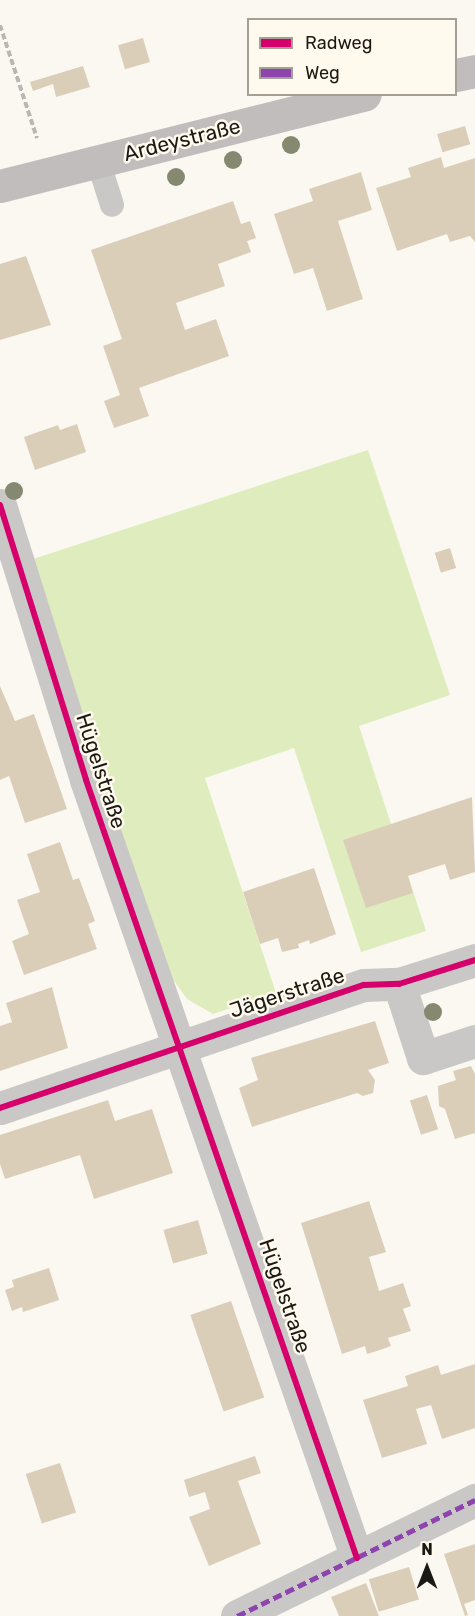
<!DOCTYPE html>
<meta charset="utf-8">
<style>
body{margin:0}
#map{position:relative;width:475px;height:1616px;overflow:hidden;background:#fbf8f2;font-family:Rubik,sans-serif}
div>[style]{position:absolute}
.green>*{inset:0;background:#dfecbe}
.building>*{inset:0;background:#dbceb9;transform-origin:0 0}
.path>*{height:4px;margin-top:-2px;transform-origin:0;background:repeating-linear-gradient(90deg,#b9b7b4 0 6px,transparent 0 9px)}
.service>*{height:24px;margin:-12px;padding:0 12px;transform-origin:12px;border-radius:12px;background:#cac8c6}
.minor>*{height:33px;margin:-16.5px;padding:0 16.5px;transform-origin:16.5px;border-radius:16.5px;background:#cac8c6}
.secondary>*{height:33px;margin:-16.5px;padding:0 16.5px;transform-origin:16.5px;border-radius:16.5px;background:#c0bdbc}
.quiet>*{height:4.5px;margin-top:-2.25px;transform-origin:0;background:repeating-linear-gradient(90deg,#8e44ad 0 9px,transparent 0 13.5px)}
.cycleway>*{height:6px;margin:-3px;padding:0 3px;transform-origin:3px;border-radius:3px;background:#d6006c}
.trees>*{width:18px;height:18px;margin:-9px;border-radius:50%;background:#858970}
span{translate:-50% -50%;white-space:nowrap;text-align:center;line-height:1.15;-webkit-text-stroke:5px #fff9ee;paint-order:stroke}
.street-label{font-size:21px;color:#1b1914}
.legend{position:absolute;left:247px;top:18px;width:210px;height:78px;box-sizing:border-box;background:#fff9ee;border:2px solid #a49f97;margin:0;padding:8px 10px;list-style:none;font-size:18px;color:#1b1914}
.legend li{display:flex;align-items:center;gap:12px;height:30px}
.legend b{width:30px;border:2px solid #a49f97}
.north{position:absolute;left:397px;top:1538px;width:60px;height:60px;-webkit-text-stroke:4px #fff9ee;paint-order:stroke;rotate:0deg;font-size:16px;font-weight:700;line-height:24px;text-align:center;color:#1b1914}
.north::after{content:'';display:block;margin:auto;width:21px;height:27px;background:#1b1914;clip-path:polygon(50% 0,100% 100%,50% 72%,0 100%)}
</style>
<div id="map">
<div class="green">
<div style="clip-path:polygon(368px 450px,450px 695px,359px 726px,426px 931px,361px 952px,294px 748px,205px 778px,276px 993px,213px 1014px,187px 999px,164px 967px,33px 559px)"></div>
</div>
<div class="building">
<div style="left:143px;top:38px;width:25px;height:26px;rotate:74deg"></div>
<div style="clip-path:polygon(83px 66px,90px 87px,56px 97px,53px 84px,33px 91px,30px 82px)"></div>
<div style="left:465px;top:126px;width:19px;height:29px;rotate:74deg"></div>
<div style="clip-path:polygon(441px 157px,444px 168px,475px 158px,475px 242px,470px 236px,450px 242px,447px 234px,397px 251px,376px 188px,411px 177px,408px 168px)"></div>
<div style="clip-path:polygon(361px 172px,372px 210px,338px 221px,363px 299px,327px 311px,313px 268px,294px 274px,274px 214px,313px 201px,309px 189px)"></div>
<div style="clip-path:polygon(233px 201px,241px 224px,250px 221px,256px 238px,247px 241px,251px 252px,218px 264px,225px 286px,176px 303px,185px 330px,216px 319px,229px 356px,139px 388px,149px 416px,114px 428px,104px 401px,120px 395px,103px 346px,122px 339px,91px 250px)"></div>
<div style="clip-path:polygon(26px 256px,51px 325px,0 340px,0 264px)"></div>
<div style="clip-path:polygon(77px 424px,86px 452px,35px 470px,24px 437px,58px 425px,60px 430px)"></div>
<div style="left:450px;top:548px;width:21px;height:16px;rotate:73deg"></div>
<div style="clip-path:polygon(0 686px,15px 721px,34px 714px,67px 809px,25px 823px,9px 776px,0 780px)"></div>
<div style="clip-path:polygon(472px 797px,475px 872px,450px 880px,445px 864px,426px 870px,408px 876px,413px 893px,366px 908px,343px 840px)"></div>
<div style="clip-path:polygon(60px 842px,73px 880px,79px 878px,95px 921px,88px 924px,97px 949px,24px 975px,12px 941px,29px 934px,17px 900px,40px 892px,27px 854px)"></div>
<div style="clip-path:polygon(314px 868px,336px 934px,310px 944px,309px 940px,298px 944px,299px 948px,282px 952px,278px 938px,260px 944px,243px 892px)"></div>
<div style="clip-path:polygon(52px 987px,68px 1048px,0 1071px,0 1026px,12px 1022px,6px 1003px)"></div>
<div style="clip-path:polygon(375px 1021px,389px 1063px,368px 1070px,375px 1080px,373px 1093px,363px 1096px,357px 1093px,252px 1127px,239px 1088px,258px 1080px,251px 1058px)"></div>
<div style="clip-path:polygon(471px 1066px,475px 1074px,475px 1133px,455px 1139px,445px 1109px,439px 1106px,438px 1086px,456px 1080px,453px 1071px)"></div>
<div style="left:427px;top:1095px;width:36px;height:18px;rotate:72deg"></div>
<div style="clip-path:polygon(108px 1100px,115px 1121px,152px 1109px,173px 1173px,94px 1199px,80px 1155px,5px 1179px,0 1164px,0 1135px)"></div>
<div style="clip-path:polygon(369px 1201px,386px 1252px,369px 1257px,379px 1291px,403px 1283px,411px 1306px,403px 1309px,411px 1331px,388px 1338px,391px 1346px,380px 1350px,367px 1354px,365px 1346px,342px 1354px,301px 1223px)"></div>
<div style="left:198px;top:1220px;width:35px;height:36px;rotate:74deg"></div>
<div style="clip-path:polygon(49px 1268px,59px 1300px,23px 1312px,22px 1307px,12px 1311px,5px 1290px,14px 1287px,12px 1280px)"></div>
<div style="left:231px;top:1301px;width:102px;height:43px;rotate:71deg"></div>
<div style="clip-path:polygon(475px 1364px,475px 1428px,442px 1439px,431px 1405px,416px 1409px,427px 1444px,382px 1458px,363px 1400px,408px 1386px,405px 1376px,438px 1365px,441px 1375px)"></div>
<div style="clip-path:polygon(255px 1456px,261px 1473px,238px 1481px,261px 1544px,209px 1566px,189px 1517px,210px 1509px,205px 1492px,189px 1497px,184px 1480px)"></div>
<div style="left:60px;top:1463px;width:52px;height:36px;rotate:72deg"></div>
<div style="clip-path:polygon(475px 1544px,475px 1600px,464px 1604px,468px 1615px,465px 1616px,444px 1554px)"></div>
<div style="left:409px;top:1567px;width:34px;height:42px;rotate:73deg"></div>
<div style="clip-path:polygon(366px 1583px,379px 1616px,339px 1616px,331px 1597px)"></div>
</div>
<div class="path">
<div style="left:0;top:25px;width:119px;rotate:71.9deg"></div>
</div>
<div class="service">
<div style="left:98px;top:161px;width:46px;rotate:72.3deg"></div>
</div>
<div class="minor">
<div style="left:0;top:505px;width:288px;rotate:72.6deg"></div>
<div style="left:86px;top:780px;width:824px;rotate:70.8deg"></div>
<div style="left:399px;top:984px;width:78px;rotate:72deg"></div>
<div style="left:423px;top:1058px;width:55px;rotate:-18.1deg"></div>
<div style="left:0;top:1108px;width:384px;rotate:-18.7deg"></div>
<div style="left:364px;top:985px;width:35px;rotate:-2deg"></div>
<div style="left:399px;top:984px;width:80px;rotate:-17.5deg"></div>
<div style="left:237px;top:1616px;width:265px;rotate:-26deg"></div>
</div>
<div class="secondary">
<div style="left:456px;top:75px;width:19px;rotate:-12deg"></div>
<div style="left:0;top:186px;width:376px;rotate:-14.1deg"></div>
</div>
<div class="quiet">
<div style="left:237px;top:1616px;width:265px;rotate:-26deg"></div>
</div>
<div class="cycleway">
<div style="left:0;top:505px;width:288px;rotate:72.6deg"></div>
<div style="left:86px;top:780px;width:824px;rotate:70.8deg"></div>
<div style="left:0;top:1108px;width:384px;rotate:-18.7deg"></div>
<div style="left:364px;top:985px;width:35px;rotate:-2deg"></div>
<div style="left:399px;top:984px;width:80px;rotate:-17.5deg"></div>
</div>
<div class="trees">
<div style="left:291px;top:145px"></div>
<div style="left:233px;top:160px"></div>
<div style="left:176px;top:177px"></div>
<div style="left:14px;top:491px"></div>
<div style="left:433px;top:1012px"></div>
</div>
<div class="street-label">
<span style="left:182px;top:140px;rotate:-14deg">Ardeystraße</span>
<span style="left:101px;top:771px;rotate:72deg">Hügelstraße</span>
<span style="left:287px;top:993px;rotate:-18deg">Jägerstraße</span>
<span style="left:285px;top:1296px;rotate:71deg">Hügelstraße</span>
</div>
<ul class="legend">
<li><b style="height:8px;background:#d6006c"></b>Radweg</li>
<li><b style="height:8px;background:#8e44ad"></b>Weg</li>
</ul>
<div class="north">N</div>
</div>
